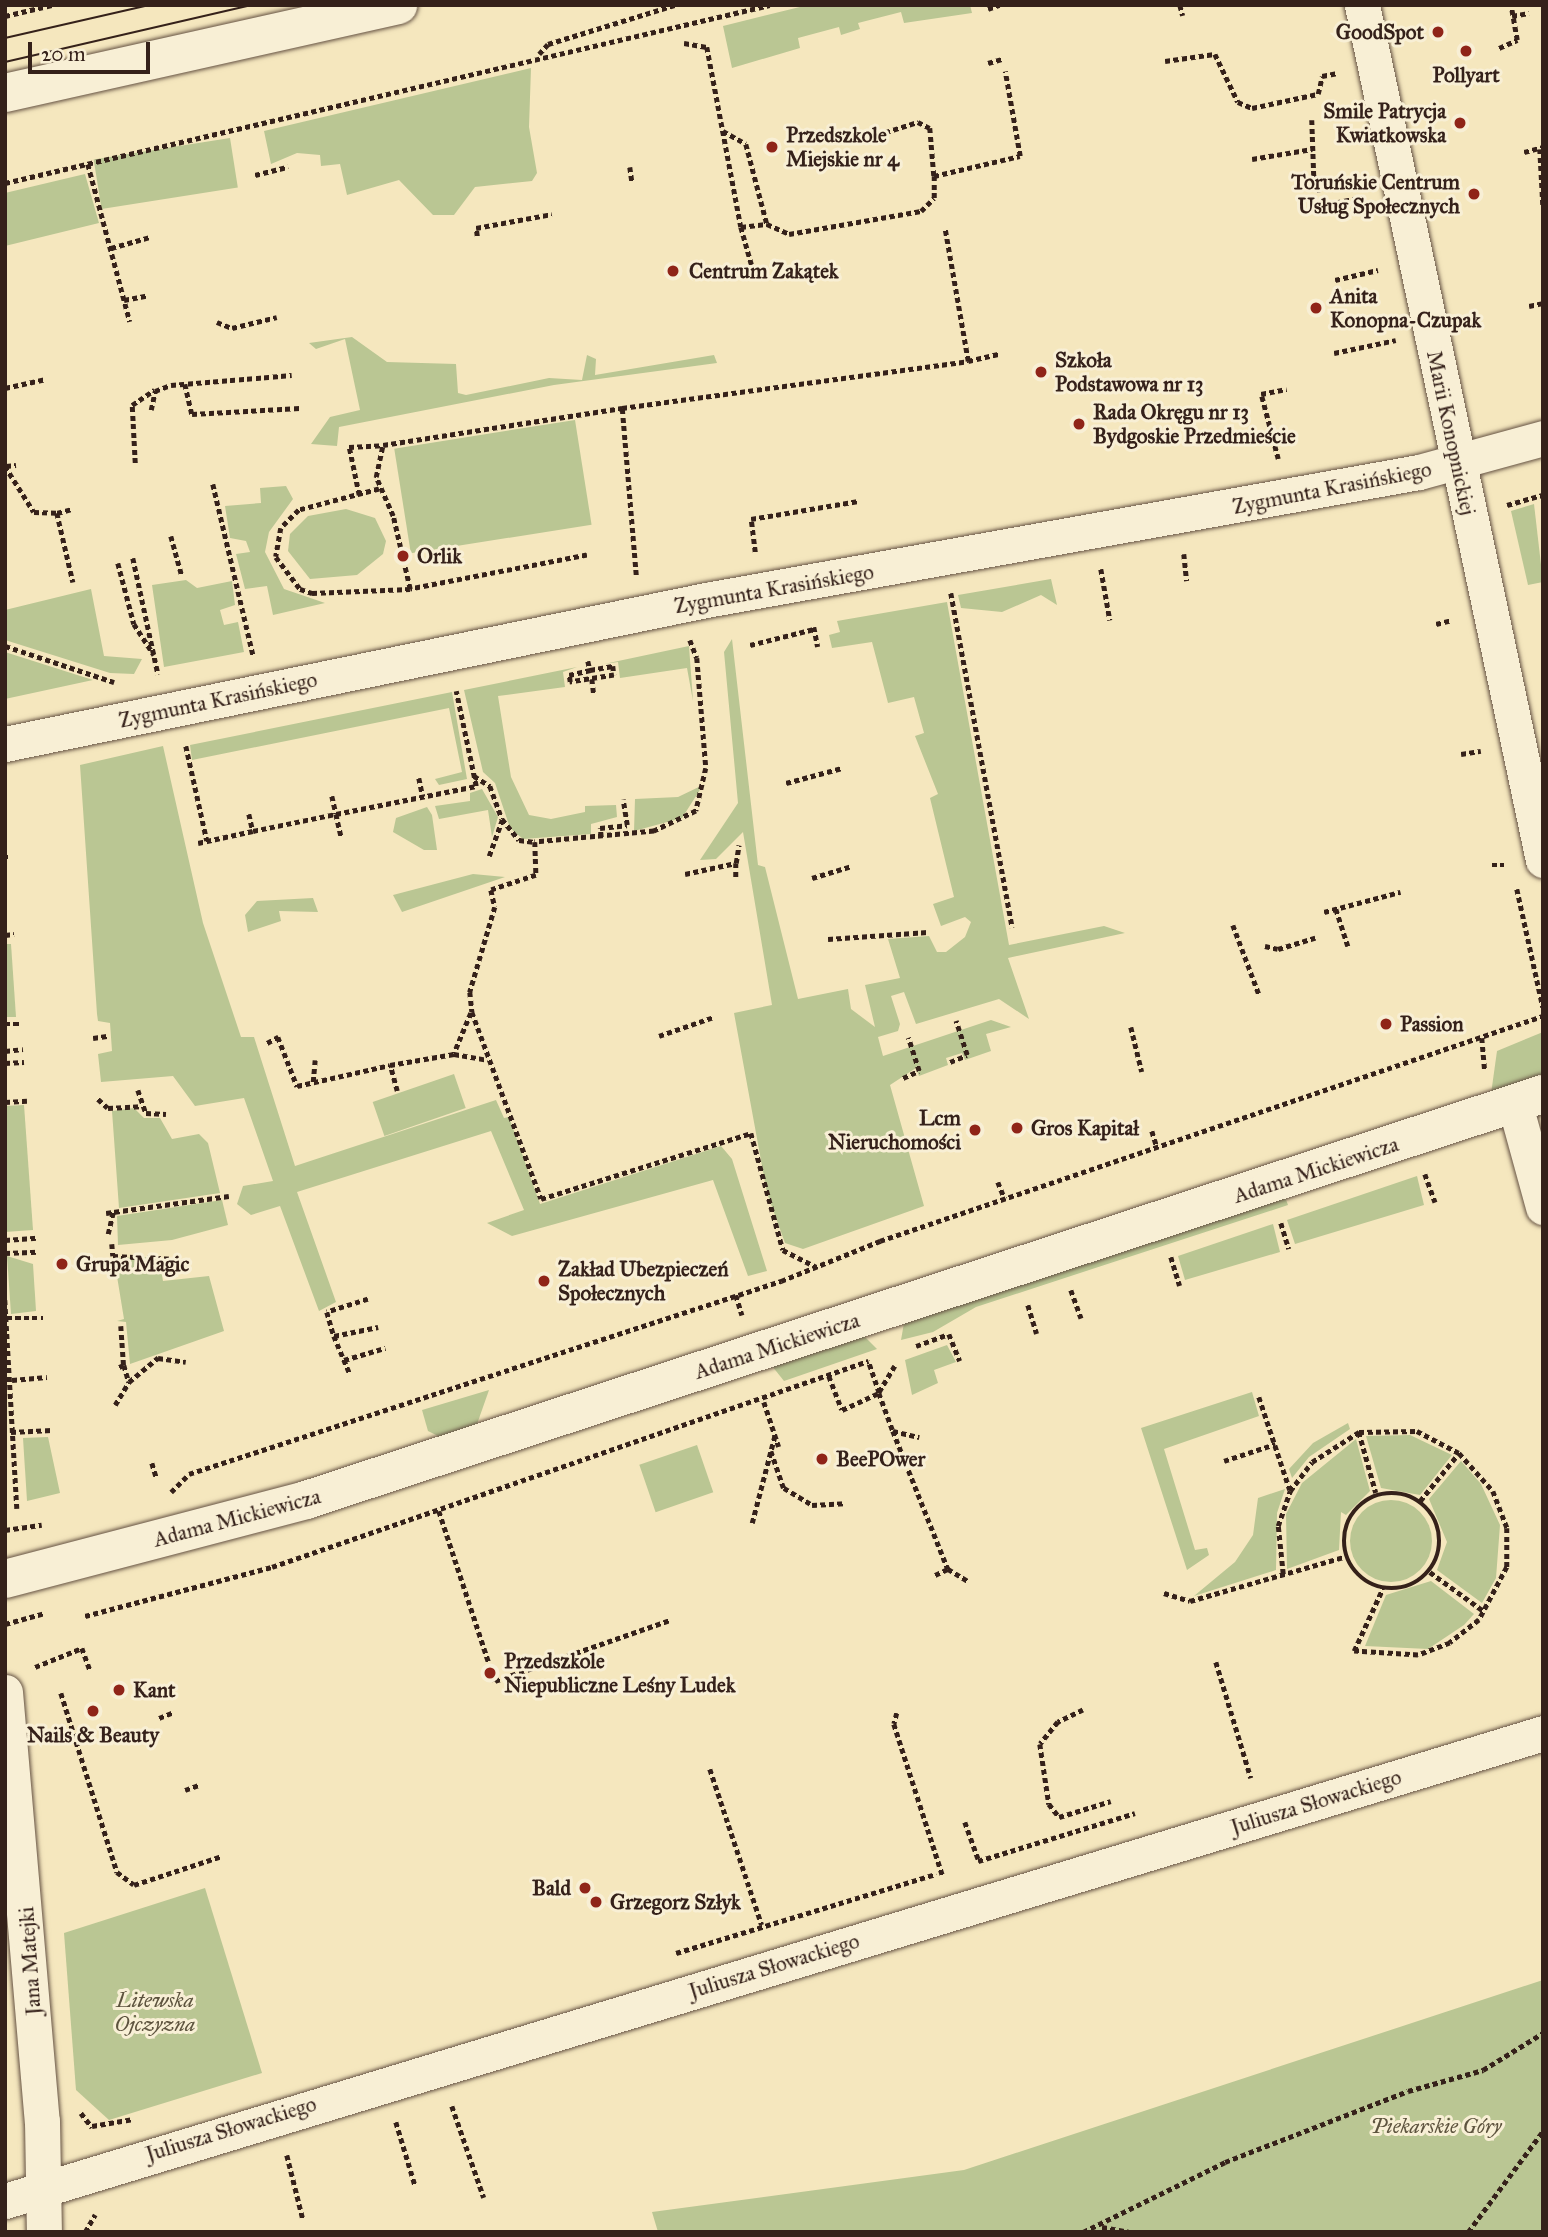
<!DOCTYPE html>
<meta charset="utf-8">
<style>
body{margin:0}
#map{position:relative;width:1548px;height:2237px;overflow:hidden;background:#f5e7be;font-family:"IM FELL Great Primer",serif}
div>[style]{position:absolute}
.green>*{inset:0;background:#bac693;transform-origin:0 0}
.round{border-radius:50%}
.path>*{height:4.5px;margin-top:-2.25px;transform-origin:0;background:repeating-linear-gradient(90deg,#35211a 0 5px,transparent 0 8.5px)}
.path>.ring{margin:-2.25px;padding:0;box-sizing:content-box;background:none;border:4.5px solid #35211a;border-radius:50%}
.roads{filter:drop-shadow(0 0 2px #655243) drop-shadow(0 0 2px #655243)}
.minor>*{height:35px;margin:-17.5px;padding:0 17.5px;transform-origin:17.5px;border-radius:17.5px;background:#f8efd5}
.tertiary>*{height:38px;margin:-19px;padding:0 19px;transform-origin:19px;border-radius:19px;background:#f8efd5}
.tram>*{height:2px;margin:-1px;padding:0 1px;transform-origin:1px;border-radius:1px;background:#35211a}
.dots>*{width:19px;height:19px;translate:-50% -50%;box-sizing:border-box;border:4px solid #f8efd5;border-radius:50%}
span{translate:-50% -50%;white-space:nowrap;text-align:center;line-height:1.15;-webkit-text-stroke:6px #f8efd5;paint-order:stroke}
.poi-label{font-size:21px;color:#35211a;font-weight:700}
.right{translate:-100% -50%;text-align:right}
.left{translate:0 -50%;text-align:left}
.street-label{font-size:21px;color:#35211a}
.park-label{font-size:21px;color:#5d533e;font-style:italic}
.frame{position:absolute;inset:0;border:7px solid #35211a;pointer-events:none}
.scale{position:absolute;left:28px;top:42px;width:122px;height:32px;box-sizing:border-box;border:4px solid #35211a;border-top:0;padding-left:9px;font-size:21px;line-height:24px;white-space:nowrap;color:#35211a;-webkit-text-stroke:5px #f8efd5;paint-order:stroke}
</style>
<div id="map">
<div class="green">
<div style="clip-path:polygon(808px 5px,970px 5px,972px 13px,904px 23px,901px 12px,858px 23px,860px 29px,841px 35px,839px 27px,798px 38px,800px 48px,732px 68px,723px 26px)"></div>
<div style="clip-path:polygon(531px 68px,529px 127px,537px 173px,532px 181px,475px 187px,454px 215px,433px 215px,399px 180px,347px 195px,340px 164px,321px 166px,320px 155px,297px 153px,271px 164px,264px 131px)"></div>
<div style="left:230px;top:138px;width:50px;height:138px;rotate:81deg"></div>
<div style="clip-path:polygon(85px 174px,99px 223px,5px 246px,5px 193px)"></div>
<div style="clip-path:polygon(352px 337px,387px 362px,456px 364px,458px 393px,466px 395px,549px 378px,582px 380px,587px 355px,596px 359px,595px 375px,714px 355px,717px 363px,554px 385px,339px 427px,337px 446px,311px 444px,330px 417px,360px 410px,345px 339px,316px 349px,309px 343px)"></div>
<div style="left:575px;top:420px;width:106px;height:183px;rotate:81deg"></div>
<div style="clip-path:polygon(286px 486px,293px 499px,269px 532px,265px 552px,284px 589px,325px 603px,273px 615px,267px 586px,245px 589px,236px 554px,250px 552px,246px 541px,230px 538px,225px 506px,261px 503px,260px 488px)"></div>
<div style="clip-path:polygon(1534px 504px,1543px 582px,1528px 585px,1511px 511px)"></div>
<div style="clip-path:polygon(346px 509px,375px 518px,386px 541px,383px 554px,357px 575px,310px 579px,288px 551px,290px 534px,308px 516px)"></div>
<div style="clip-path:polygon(1051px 579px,1057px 605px,1041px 595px,1002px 612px,961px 608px,958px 595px)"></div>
<div style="clip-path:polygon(186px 580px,197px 588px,232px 581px,235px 605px,220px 610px,224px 625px,238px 622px,244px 652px,164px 667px,152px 585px)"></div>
<div style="clip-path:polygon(91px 589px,104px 656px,142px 659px,134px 674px,110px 673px,5px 640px,5px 610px)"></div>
<div style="clip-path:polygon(947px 602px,1009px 945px,1104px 926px,1125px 933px,1008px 958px,1029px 1019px,999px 999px,916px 1024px,904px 992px,891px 996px,900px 1024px,898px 1031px,878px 1037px,883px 1056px,991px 1020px,1011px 1027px,986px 1034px,991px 1051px,965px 1060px,962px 1053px,946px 1058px,948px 1065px,919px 1076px,916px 1068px,890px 1085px,924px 1206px,803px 1249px,785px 1243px,767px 1193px,734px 1013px,772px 1005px,743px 832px,716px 859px,700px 860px,738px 803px,724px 652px,732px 639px,758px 865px,765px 867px,798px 999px,848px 989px,851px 1009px,875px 1027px,865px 985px,900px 978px,888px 939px,929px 936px,937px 952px,946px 952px,965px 937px,971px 922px,965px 917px,941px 926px,933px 904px,954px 897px,930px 798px,938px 794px,915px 736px,924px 733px,914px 697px,888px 703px,872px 642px,832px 648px,829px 635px,840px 632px,837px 621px)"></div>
<div style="clip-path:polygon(689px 646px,693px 701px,687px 668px,620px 678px,618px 662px,604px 664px)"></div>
<div style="clip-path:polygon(5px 652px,93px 680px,5px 699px)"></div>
<div style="clip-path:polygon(577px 667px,563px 672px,565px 687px,498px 696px,511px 777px,529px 815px,551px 819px,585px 812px,585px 806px,616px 805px,617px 817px,591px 824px,591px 834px,523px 839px,510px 828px,495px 783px,483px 772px,464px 690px)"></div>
<div style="clip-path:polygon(452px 692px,467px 779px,439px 785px,435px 779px,462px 772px,449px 708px,192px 760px,190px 745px)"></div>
<div style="clip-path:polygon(163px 746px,203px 923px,241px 1037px,254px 1037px,295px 1166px,496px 1100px,504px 1118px,509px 1117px,540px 1204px,721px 1146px,732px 1159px,767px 1271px,748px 1276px,713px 1180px,512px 1236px,487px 1223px,524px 1210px,491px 1131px,297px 1192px,336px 1302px,319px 1311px,280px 1206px,251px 1215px,237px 1204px,243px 1186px,273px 1181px,244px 1098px,195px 1106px,173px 1076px,101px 1082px,98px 1054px,112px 1051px,110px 1023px,98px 1021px,97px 1014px,80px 765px)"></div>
<div style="clip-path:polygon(703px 785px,682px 818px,634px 831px,635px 799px,678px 797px)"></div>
<div style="clip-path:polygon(482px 789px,498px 817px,492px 837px,488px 810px,439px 819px,435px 806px,470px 801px,470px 793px)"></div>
<div style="clip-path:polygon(427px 807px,432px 815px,437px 850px,424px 850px,393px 832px,396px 818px)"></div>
<div style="clip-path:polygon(473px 874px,505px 877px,402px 912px,393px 895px)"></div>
<div style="clip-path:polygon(313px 898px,318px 912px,279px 911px,281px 921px,248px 932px,245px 915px,257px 901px)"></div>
<div style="clip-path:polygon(5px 944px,11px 944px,16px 1017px,5px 1017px)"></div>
<div style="clip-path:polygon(1543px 1032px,1543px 1074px,1491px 1094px,1497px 1051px)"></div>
<div style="left:454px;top:1074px;width:36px;height:86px;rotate:71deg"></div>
<div style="clip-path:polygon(24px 1105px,33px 1230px,5px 1232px,5px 1106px)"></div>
<div style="clip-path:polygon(134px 1108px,144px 1118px,160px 1118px,172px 1139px,199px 1134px,208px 1143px,220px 1193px,119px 1208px,112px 1111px)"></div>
<div style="clip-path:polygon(1417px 1176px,1424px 1205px,1295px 1244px,1287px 1220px)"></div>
<div style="clip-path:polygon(1285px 1197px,1288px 1205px,976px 1307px,933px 1332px,901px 1340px,904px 1323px)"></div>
<div style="clip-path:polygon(222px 1200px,228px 1225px,172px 1240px,118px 1245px,117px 1216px)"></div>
<div style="clip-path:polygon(1273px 1224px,1280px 1252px,1185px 1280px,1178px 1256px)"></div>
<div style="clip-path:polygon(7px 1256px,33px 1264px,36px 1311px,11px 1314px)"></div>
<div style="clip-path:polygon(159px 1257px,163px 1281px,209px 1276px,224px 1331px,130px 1364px,126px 1322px,117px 1321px,124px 1319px,114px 1258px)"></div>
<div style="clip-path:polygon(864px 1336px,877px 1349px,784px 1381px,772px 1366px)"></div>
<div style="clip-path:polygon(947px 1345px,956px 1362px,934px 1370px,938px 1383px,912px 1395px,905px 1360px)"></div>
<div style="clip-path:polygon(489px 1390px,476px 1427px,444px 1439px,428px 1431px,422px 1410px)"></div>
<div style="clip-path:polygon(1252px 1392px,1259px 1416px,1164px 1449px,1195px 1550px,1207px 1548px,1209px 1555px,1187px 1570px,1141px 1428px)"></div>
<div style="clip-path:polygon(1348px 1423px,1350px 1429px,1309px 1457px,1292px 1478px,1289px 1469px,1313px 1443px)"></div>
<div style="clip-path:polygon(1410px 1435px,1452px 1455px,1420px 1495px,1381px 1488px,1366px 1436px)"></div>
<div style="clip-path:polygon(48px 1437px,60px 1493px,27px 1501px,23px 1438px)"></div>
<div style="clip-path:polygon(1356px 1439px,1370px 1491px,1346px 1515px,1341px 1512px,1339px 1550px,1287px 1569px,1286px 1514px,1302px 1483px)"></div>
<div style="left:697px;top:1445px;width:50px;height:61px;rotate:71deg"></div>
<div style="clip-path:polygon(1461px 1461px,1481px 1484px,1500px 1525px,1496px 1578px,1482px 1603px,1437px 1570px,1447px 1542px,1429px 1499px)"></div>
<div style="clip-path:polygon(1285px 1489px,1277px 1513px,1276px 1570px,1194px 1596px,1235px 1562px,1253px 1535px,1258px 1498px)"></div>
<div class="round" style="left:1350px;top:1500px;width:82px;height:82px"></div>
<div style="clip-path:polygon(1431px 1581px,1474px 1614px,1464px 1625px,1428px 1649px,1365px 1646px,1386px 1595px)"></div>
<div style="clip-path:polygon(205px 1888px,262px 2073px,109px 2120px,76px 2090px,64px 1933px)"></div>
<div style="clip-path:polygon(1543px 1980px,1543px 2232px,658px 2232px,652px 2212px,964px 2170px)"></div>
</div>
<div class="path">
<div style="left:1180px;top:5px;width:11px;rotate:75deg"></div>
<div style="left:988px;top:9px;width:12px;rotate:-20deg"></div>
<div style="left:5px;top:16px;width:48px;rotate:-13.2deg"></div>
<div style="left:1512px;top:16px;width:17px;rotate:-10deg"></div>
<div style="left:684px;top:43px;width:23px;rotate:10deg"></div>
<div style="left:707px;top:47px;width:183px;rotate:79.3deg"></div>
<div style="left:741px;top:227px;width:26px;rotate:-7deg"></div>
<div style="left:767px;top:224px;width:24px;rotate:24deg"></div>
<div style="left:789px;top:234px;width:134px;rotate:-9.9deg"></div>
<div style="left:921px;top:211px;width:18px;rotate:-45deg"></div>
<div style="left:934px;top:198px;width:22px;rotate:-90deg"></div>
<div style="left:934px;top:176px;width:88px;rotate:-13.1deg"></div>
<div style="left:1020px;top:156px;width:86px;rotate:-100deg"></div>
<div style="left:1499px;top:48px;width:20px;rotate:-24deg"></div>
<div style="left:1517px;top:40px;width:36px;rotate:-100deg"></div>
<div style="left:539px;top:54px;width:13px;rotate:-48deg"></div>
<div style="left:548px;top:44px;width:133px;rotate:-17.1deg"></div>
<div style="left:1165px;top:61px;width:50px;rotate:-8deg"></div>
<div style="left:1215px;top:54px;width:53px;rotate:64.4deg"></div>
<div style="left:1238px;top:102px;width:15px;rotate:23deg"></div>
<div style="left:1252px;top:108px;width:67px;rotate:-12deg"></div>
<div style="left:1318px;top:94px;width:18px;rotate:-77deg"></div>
<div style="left:1322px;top:76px;width:16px;rotate:-11deg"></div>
<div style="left:988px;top:63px;width:15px;rotate:-16deg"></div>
<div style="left:1312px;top:120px;width:56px;rotate:88deg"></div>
<div style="left:1314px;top:176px;width:14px;rotate:56deg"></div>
<div style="left:723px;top:131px;width:26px;rotate:29deg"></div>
<div style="left:746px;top:144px;width:83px;rotate:75.3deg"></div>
<div style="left:877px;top:135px;width:43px;rotate:-17.6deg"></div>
<div style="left:918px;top:122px;width:13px;rotate:27deg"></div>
<div style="left:930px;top:128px;width:48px;rotate:85.2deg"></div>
<div style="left:1540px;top:149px;width:56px;rotate:86.9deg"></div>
<div style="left:1524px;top:152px;width:20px;rotate:-15deg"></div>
<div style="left:1252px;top:159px;width:61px;rotate:-9.5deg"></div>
<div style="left:88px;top:164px;width:163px;rotate:75.1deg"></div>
<div style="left:630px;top:167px;width:15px;rotate:82deg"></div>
<div style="left:255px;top:175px;width:34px;rotate:-14deg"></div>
<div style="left:5px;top:183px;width:785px;rotate:-13.1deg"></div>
<div style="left:1316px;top:190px;width:44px;rotate:-13.1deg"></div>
<div style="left:1319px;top:206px;width:45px;rotate:-11.6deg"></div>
<div style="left:741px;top:227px;width:48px;rotate:74.2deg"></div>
<div style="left:477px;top:236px;width:8px;rotate:-97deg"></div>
<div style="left:476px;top:228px;width:77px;rotate:-10.4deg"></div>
<div style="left:111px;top:248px;width:41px;rotate:-15.8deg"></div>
<div style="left:1335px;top:280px;width:44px;rotate:-13.1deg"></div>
<div style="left:124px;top:300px;width:25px;rotate:-11deg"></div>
<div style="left:1529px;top:306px;width:14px;rotate:-12deg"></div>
<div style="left:217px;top:322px;width:16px;rotate:22deg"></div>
<div style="left:232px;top:328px;width:46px;rotate:-13.7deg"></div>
<div style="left:1334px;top:353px;width:63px;rotate:-11.8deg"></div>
<div style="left:968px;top:361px;width:32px;rotate:-13deg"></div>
<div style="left:185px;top:384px;width:31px;rotate:77deg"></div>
<div style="left:192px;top:414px;width:108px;rotate:-3.2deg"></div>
<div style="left:5px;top:388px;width:42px;rotate:-12.4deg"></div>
<div style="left:151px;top:410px;width:19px;rotate:-78deg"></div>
<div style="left:155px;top:391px;width:17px;rotate:-21deg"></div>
<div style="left:171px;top:385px;width:121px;rotate:-4.7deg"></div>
<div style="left:1278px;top:459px;width:67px;rotate:-104.7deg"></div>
<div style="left:1261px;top:394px;width:26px;rotate:-11deg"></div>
<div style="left:135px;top:463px;width:58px;rotate:-93deg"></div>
<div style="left:132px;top:405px;width:27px;rotate:-34deg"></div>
<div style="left:5px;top:466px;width:54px;rotate:57.8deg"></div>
<div style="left:34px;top:512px;width:23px;rotate:2deg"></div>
<div style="left:57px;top:513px;width:71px;rotate:76.9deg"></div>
<div style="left:6px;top:466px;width:10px;rotate:-6deg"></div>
<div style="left:213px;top:484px;width:176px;rotate:76.8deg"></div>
<div style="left:379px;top:489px;width:83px;rotate:165.3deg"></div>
<div style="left:299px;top:510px;width:25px;rotate:135deg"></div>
<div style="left:281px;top:528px;width:29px;rotate:100deg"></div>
<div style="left:276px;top:557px;width:40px;rotate:53deg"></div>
<div style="left:300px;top:589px;width:13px;rotate:18deg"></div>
<div style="left:312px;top:593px;width:98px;rotate:-2.3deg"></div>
<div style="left:359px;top:495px;width:49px;rotate:-101.8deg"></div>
<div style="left:349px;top:447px;width:34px;rotate:-3deg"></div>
<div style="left:1507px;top:505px;width:37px;rotate:-16deg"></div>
<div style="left:57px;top:513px;width:16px;rotate:-15deg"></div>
<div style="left:171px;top:536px;width:41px;rotate:74.6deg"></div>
<div style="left:755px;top:552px;width:33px;rotate:-97deg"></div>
<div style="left:751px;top:519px;width:109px;rotate:-9.5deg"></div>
<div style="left:1184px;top:554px;width:27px;rotate:84deg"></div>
<div style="left:587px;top:555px;width:180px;rotate:169.1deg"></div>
<div style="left:410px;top:589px;width:75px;rotate:-103.1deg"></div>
<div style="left:393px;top:516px;width:43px;rotate:-113.6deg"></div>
<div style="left:376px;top:477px;width:33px;rotate:-78deg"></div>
<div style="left:383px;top:445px;width:242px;rotate:-8.8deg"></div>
<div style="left:133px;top:558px;width:119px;rotate:77.8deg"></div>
<div style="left:118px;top:563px;width:63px;rotate:75.3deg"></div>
<div style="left:134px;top:624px;width:37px;rotate:57deg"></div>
<div style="left:1101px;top:569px;width:52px;rotate:80deg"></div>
<div style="left:636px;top:575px;width:168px;rotate:-94.8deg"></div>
<div style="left:622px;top:408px;width:349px;rotate:-7.7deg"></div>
<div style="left:968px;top:361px;width:134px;rotate:-99.9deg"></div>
<div style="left:951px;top:593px;width:340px;rotate:79.6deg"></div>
<div style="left:1436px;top:624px;width:16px;rotate:-14deg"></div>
<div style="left:814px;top:627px;width:20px;rotate:79deg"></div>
<div style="left:690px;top:640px;width:19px;rotate:69deg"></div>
<div style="left:697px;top:658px;width:110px;rotate:85.3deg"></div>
<div style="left:706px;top:768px;width:44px;rotate:103.1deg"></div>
<div style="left:696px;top:811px;width:47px;rotate:154.5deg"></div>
<div style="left:654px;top:831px;width:120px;rotate:174.7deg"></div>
<div style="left:535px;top:842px;width:33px;rotate:88deg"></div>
<div style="left:536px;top:875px;width:47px;rotate:161.6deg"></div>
<div style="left:491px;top:890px;width:17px;rotate:77deg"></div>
<div style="left:495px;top:907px;width:89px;rotate:106.4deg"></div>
<div style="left:470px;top:992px;width:20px;rotate:84deg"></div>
<div style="left:472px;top:1012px;width:199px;rotate:69.7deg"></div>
<div style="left:541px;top:1199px;width:220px;rotate:-17.4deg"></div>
<div style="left:751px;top:1133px;width:121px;rotate:74.7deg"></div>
<div style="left:783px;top:1250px;width:37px;rotate:27deg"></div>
<div style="left:750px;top:645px;width:66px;rotate:-14deg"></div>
<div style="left:5px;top:646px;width:115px;rotate:18.3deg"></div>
<div style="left:588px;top:661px;width:9px;rotate:77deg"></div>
<div style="left:590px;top:670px;width:23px;rotate:-10deg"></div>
<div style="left:613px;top:666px;width:9px;rotate:84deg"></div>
<div style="left:614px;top:675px;width:45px;rotate:171deg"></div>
<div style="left:570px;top:682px;width:7px;rotate:-98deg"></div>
<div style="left:569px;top:675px;width:22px;rotate:-13deg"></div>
<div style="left:592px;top:679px;width:16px;rotate:83deg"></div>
<div style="left:186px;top:746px;width:97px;rotate:77.5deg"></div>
<div style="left:1461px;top:754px;width:20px;rotate:-9deg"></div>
<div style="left:474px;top:776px;width:19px;rotate:32deg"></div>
<div style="left:490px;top:786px;width:35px;rotate:70deg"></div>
<div style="left:502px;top:819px;width:27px;rotate:51deg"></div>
<div style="left:519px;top:840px;width:16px;rotate:7deg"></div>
<div style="left:419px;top:778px;width:19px;rotate:78deg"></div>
<div style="left:786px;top:783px;width:58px;rotate:-15deg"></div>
<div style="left:332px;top:796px;width:18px;rotate:77deg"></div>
<div style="left:336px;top:814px;width:143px;rotate:-11.3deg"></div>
<div style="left:476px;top:786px;width:97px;rotate:-101.9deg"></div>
<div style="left:249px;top:814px;width:17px;rotate:77deg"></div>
<div style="left:253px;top:831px;width:85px;rotate:-11.6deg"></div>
<div style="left:336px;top:814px;width:23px;rotate:77deg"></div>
<div style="left:601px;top:837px;width:9px;rotate:-96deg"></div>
<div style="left:600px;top:828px;width:27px;rotate:-6deg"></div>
<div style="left:627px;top:825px;width:26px;rotate:-99deg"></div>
<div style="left:198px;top:843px;width:56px;rotate:-12.3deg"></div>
<div style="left:489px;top:856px;width:38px;rotate:-70deg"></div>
<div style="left:5px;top:857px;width:3px"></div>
<div style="left:736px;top:863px;width:18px;rotate:-81deg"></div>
<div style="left:1492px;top:865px;width:12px"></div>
<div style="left:685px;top:874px;width:52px;rotate:-12.2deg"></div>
<div style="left:736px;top:863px;width:14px;rotate:90deg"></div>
<div style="left:812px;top:878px;width:42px;rotate:-16.7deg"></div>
<div style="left:1517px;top:889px;width:121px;rotate:77.6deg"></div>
<div style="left:1336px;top:909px;width:39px;rotate:72deg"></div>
<div style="left:1324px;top:912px;width:79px;rotate:-14.7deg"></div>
<div style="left:1233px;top:925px;width:74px;rotate:69.4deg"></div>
<div style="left:5px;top:935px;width:9px;rotate:-6deg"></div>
<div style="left:828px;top:939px;width:100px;rotate:-4deg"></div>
<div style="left:1265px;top:946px;width:13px;rotate:13deg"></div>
<div style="left:1278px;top:949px;width:39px;rotate:-17deg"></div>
<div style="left:471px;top:1013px;width:44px;rotate:112.5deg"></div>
<div style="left:454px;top:1054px;width:34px;rotate:10deg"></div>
<div style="left:5px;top:1024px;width:16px"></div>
<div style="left:1131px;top:1027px;width:46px;rotate:76.3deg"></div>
<div style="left:659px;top:1036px;width:58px;rotate:-19.1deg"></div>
<div style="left:93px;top:1038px;width:14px;rotate:-8deg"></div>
<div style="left:1482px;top:1038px;width:33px;rotate:85deg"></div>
<div style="left:267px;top:1043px;width:13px;rotate:-29deg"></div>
<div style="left:278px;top:1037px;width:53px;rotate:68.8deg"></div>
<div style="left:297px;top:1086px;width:95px;rotate:-12.7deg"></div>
<div style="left:5px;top:1051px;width:18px;rotate:-6deg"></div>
<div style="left:950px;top:1062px;width:18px;rotate:-22deg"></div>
<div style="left:967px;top:1055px;width:36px;rotate:-108deg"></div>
<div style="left:5px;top:1063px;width:19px;rotate:-3deg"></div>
<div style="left:903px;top:1078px;width:17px;rotate:-24deg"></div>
<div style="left:919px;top:1071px;width:35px;rotate:-108deg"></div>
<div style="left:313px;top:1082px;width:22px;rotate:-85deg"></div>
<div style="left:138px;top:1090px;width:24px;rotate:71deg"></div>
<div style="left:146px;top:1113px;width:20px;rotate:3deg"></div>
<div style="left:397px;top:1091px;width:27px;rotate:-105deg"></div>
<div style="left:390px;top:1065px;width:65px;rotate:-9.8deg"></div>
<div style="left:98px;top:1099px;width:13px;rotate:42deg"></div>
<div style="left:108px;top:1108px;width:33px;rotate:-3deg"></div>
<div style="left:5px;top:1102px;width:22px;rotate:-3deg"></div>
<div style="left:1152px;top:1131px;width:17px;rotate:73deg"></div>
<div style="left:1425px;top:1174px;width:30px;rotate:70deg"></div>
<div style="left:998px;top:1182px;width:18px;rotate:68deg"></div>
<div style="left:106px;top:1213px;width:124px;rotate:-7.9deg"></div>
<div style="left:1281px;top:1223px;width:27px;rotate:73deg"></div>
<div style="left:108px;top:1234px;width:23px;rotate:-77deg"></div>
<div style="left:5px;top:1240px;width:32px;rotate:-4deg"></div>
<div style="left:112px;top:1244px;width:12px;rotate:85deg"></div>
<div style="left:113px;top:1256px;width:64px;rotate:2.7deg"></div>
<div style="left:5px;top:1253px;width:33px;rotate:-2deg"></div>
<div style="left:1171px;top:1257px;width:30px;rotate:73deg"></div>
<div style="left:1071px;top:1290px;width:30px;rotate:70deg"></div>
<div style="left:736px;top:1295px;width:21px;rotate:73deg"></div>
<div style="left:368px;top:1299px;width:43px;rotate:162.4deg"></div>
<div style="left:327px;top:1312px;width:25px;rotate:74deg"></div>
<div style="left:334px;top:1336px;width:45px;rotate:-11.6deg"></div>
<div style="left:5px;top:1300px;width:209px;rotate:86.7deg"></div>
<div style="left:1028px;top:1305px;width:30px;rotate:73deg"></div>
<div style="left:7px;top:1318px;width:36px"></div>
<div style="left:121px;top:1326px;width:39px;rotate:86deg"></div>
<div style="left:949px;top:1334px;width:29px;rotate:68deg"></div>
<div style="left:334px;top:1336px;width:41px;rotate:67.2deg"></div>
<div style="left:916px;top:1346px;width:33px;rotate:-20deg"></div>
<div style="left:344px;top:1360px;width:43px;rotate:-16.3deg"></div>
<div style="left:895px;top:1366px;width:31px;rotate:121deg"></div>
<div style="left:879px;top:1393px;width:40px;rotate:69.8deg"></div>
<div style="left:893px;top:1431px;width:27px;rotate:13deg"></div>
<div style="left:119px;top:1367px;width:5px;rotate:-22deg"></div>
<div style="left:124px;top:1365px;width:18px;rotate:74deg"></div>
<div style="left:829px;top:1376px;width:36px;rotate:69deg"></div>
<div style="left:842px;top:1410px;width:41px;rotate:-24.7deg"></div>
<div style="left:879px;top:1393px;width:34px;rotate:-109deg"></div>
<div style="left:12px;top:1380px;width:35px;rotate:-5deg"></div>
<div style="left:1259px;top:1397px;width:98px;rotate:71.6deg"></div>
<div style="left:764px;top:1402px;width:47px;rotate:71.6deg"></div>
<div style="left:115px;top:1405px;width:27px;rotate:-59deg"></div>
<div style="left:129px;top:1382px;width:38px;rotate:-40deg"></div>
<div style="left:158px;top:1358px;width:28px;rotate:8deg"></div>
<div style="left:893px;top:1431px;width:149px;rotate:68.3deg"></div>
<div style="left:948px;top:1569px;width:23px;rotate:31deg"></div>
<div style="left:11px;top:1432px;width:41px;rotate:-2.8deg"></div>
<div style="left:1359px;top:1432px;width:63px;rotate:74.4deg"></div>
<div style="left:771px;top:1451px;width:39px;rotate:71deg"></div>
<div style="left:784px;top:1488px;width:33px;rotate:31deg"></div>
<div style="left:812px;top:1505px;width:33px;rotate:-3deg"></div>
<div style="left:1224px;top:1461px;width:54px;rotate:-18.4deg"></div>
<div style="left:152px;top:1463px;width:14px;rotate:73deg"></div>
<div style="left:171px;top:1492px;width:25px;rotate:-45deg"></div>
<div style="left:189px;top:1474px;width:623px;rotate:-18.06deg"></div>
<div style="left:781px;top:1281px;width:107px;rotate:-22deg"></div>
<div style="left:880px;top:1241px;width:700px;rotate:-18.75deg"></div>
<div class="ring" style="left:1344px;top:1493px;width:91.5px;height:91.5px"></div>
<div style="left:1420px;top:1501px;width:62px;rotate:-50.9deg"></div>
<div style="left:439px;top:1511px;width:179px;rotate:71.8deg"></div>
<div style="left:495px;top:1681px;width:185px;rotate:-19.2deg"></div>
<div style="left:752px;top:1523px;width:91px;rotate:-75.4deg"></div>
<div style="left:5px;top:1530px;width:37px;rotate:-8deg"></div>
<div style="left:1430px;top:1572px;width:68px;rotate:36deg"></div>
<div style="left:1283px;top:1574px;width:48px;rotate:-95.9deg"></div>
<div style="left:1278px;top:1526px;width:37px;rotate:-71deg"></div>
<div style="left:1290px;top:1491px;width:36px;rotate:-53deg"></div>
<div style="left:1312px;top:1462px;width:56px;rotate:-32.6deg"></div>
<div style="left:1359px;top:1432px;width:58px;rotate:-1deg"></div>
<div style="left:1417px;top:1431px;width:47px;rotate:27.6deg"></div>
<div style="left:1459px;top:1453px;width:51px;rotate:48.2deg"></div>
<div style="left:1493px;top:1491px;width:40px;rotate:69deg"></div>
<div style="left:1507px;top:1528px;width:39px;rotate:90deg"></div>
<div style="left:1507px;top:1567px;width:60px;rotate:117.8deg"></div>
<div style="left:1479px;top:1620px;width:37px;rotate:142deg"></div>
<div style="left:1450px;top:1643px;width:34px;rotate:159deg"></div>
<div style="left:1418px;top:1655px;width:64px;rotate:-176.4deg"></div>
<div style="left:1354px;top:1651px;width:69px;rotate:-65.3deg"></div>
<div style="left:935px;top:1575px;width:14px;rotate:-25deg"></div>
<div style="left:1164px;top:1593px;width:27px;rotate:17deg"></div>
<div style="left:1190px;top:1601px;width:163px;rotate:-16deg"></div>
<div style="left:85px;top:1616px;width:193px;rotate:-14.7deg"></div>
<div style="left:272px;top:1567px;width:631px;rotate:-19.07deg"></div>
<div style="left:5px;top:1624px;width:41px;rotate:-15.4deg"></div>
<div style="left:1216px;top:1662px;width:121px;rotate:73.2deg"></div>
<div style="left:35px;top:1667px;width:51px;rotate:-22deg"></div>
<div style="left:82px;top:1648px;width:23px;rotate:70deg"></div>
<div style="left:61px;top:1693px;width:188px;rotate:72.6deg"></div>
<div style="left:117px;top:1872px;width:21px;rotate:37deg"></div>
<div style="left:134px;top:1885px;width:93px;rotate:-18.2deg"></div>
<div style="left:1083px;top:1710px;width:28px;rotate:154deg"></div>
<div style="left:1058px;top:1722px;width:28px;rotate:129deg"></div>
<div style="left:1040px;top:1744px;width:61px;rotate:81.5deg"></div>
<div style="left:1049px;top:1804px;width:16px;rotate:52deg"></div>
<div style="left:1059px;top:1817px;width:54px;rotate:-17.1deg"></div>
<div style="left:897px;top:1713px;width:11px;rotate:105deg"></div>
<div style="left:894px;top:1724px;width:161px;rotate:72.2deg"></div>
<div style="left:159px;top:1718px;width:16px;rotate:-22deg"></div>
<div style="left:710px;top:1769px;width:164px;rotate:71.6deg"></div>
<div style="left:185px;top:1790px;width:15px;rotate:-20deg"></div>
<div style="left:965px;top:1822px;width:41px;rotate:70.3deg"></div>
<div style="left:978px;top:1861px;width:164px;rotate:-17deg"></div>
<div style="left:676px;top:1953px;width:272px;rotate:-16.9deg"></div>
<div style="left:452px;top:2106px;width:97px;rotate:70.8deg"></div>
<div style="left:81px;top:2113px;width:18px;rotate:52deg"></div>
<div style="left:396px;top:2122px;width:66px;rotate:73.2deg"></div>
<div style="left:92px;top:2126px;width:42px;rotate:-9.7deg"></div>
<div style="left:287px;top:2155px;width:66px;rotate:76deg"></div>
<div style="left:1102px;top:2227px;width:27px;rotate:10deg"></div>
<div style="left:85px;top:2232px;width:20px;rotate:-60deg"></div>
<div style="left:1083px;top:2232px;width:158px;rotate:-26.2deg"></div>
<div style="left:1225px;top:2162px;width:196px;rotate:-21.2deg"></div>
<div style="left:1408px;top:2091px;width:78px;rotate:-15.6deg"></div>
<div style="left:1483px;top:2070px;width:70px;rotate:-31.7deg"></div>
<div style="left:1468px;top:2232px;width:126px;rotate:-53.4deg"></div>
</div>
<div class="roads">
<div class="minor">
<div style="left:1362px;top:5px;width:874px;rotate:78.05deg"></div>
<div style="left:5px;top:744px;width:716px;rotate:-11.61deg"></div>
<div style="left:706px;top:600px;width:724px;rotate:-10.18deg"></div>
<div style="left:1419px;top:472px;width:129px;rotate:-15.3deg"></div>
<div style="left:1515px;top:1105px;width:106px;rotate:74.6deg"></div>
<div style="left:5px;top:1692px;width:431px;rotate:85.1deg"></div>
<div style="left:42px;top:2121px;width:111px;rotate:89deg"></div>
<div style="left:5px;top:2201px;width:1608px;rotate:-16.92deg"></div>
</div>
<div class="tertiary">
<div style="left:5px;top:93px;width:403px;rotate:-12.6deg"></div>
<div style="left:5px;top:1579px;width:311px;rotate:-14.7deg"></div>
<div style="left:306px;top:1500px;width:1302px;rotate:-18.17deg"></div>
</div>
</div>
<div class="tram">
<div style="left:5px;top:38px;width:148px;rotate:-12.9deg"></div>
<div style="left:5px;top:62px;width:253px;rotate:-13deg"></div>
</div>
<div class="dots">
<div style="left:1438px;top:32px;background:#8f2418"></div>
<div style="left:1466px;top:51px;background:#8f2418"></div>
<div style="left:1460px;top:123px;background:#8f2418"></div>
<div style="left:772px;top:147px;background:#8f2418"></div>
<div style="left:1474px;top:194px;background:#8f2418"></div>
<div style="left:673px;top:271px;background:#8f2418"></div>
<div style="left:1316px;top:308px;background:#8f2418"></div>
<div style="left:1041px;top:372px;background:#8f2418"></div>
<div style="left:1079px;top:424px;background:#8f2418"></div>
<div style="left:403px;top:556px;background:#8f2418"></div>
<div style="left:1386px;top:1024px;background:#8f2418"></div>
<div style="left:1017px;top:1128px;background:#8f2418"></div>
<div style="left:975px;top:1130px;background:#8f2418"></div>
<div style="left:62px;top:1264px;background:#8f2418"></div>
<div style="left:544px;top:1281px;background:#8f2418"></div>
<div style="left:822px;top:1459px;background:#8f2418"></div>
<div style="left:490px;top:1673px;background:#8f2418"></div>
<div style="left:119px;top:1690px;background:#8f2418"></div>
<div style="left:93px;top:1711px;background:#8f2418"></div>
<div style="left:585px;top:1888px;background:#8f2418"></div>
<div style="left:596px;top:1902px;background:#8f2418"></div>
</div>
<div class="poi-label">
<span class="right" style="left:1424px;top:32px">GoodSpot</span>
<span style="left:1466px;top:75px">Pollyart</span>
<span class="right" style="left:1446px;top:123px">Smile Patrycja<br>Kwiatkowska</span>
<span class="left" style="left:786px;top:147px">Przedszkole<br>Miejskie nr 4</span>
<span class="right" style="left:1460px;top:194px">Toruńskie Centrum<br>Usług Społecznych</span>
<span class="left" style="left:689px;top:271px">Centrum Zakątek</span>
<span class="left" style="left:1330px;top:308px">Anita<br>Konopna-Czupak</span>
<span class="left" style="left:1055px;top:372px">Szkoła<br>Podstawowa nr 13</span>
<span class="left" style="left:1093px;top:424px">Rada Okręgu nr 13<br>Bydgoskie Przedmieście</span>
<span class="left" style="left:417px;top:556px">Orlik</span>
<span class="left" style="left:1400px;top:1024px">Passion</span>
<span class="right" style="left:961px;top:1130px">Lcm<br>Nieruchomości</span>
<span class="left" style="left:1031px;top:1128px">Gros Kapitał</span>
<span class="left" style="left:76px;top:1264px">Grupa Magic</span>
<span class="left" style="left:558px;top:1281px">Zakład Ubezpieczeń<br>Społecznych</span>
<span class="left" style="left:836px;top:1459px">BeePOwer</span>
<span class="left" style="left:504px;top:1673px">Przedszkole<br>Niepubliczne Leśny Ludek</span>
<span class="left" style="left:133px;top:1690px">Kant</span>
<span style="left:93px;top:1735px">Nails &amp; Beauty</span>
<span class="right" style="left:571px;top:1888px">Bald</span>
<span class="left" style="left:610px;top:1902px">Grzegorz Szłyk</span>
</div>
<div class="street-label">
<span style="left:1451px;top:433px;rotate:78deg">Marii Konopnickiej</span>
<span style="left:1332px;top:488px;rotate:-11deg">Zygmunta Krasińskiego</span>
<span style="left:774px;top:589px;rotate:-10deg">Zygmunta Krasińskiego</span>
<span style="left:218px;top:700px;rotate:-12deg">Zygmunta Krasińskiego</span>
<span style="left:1316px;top:1170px;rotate:-18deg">Adama Mickiewicza</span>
<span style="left:777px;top:1346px;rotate:-18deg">Adama Mickiewicza</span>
<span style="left:237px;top:1518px;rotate:-15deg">Adama Mickiewicza</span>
<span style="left:1316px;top:1802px;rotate:-17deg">Juliusza Słowackiego</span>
<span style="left:30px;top:1961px;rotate:-94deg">Jana Matejki</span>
<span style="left:774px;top:1966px;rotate:-17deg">Juliusza Słowackiego</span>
<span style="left:231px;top:2129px;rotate:-17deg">Juliusza Słowackiego</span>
</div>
<div class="park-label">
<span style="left:155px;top:2012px">Litewska<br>Ojczyzna</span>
<span style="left:1436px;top:2126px">Piekarskie Góry</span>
</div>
<div class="frame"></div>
<div class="scale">20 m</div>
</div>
